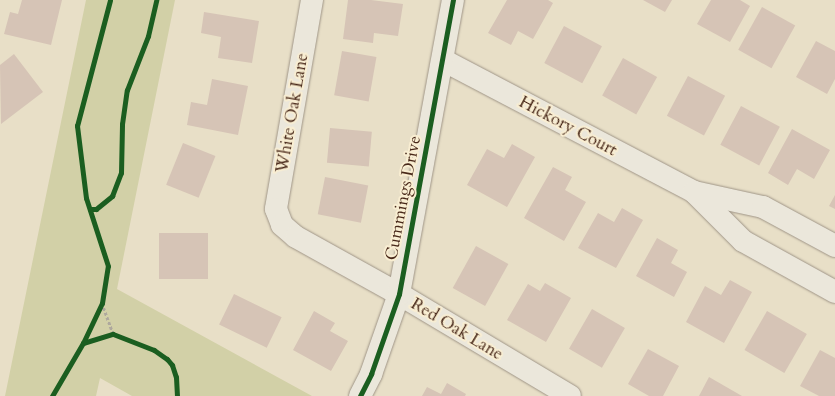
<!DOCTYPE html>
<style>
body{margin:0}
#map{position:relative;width:835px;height:396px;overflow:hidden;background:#e8dfc7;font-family:Cardo,serif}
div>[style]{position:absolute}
.green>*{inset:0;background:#d2d0a7}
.building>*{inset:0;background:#d6c4b6;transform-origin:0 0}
.path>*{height:2.5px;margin-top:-1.25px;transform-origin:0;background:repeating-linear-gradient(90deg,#aea89d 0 3px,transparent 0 5px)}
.roads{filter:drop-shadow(0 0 1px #9f9587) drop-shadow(0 0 1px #9f9587)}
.minor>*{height:22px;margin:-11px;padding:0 11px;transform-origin:11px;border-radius:11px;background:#ebe7db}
.cycleway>*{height:5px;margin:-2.5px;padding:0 2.5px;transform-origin:2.5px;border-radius:2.5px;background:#1b5e20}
span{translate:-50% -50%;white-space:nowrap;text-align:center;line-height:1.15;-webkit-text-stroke:4px #f9eed2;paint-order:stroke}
.street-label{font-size:17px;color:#482819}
</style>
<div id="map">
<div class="green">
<div style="clip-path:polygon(86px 0,175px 0,117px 289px,312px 396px,132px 396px,100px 378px,96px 396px,5px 396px)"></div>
</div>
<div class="building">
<div style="clip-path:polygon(22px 0,62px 0,51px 45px,4px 34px,10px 12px,18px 14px)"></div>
<div style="clip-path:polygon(348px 0,371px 0,403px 4px,398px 36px,374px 33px,373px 43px,343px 39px)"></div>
<div style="clip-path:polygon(507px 0,548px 0,553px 3px,533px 39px,518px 31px,511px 45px,488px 33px)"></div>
<div style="clip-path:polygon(643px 0,672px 0,665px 12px)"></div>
<div style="clip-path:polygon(711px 0,740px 0,750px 6px,730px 42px,697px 24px)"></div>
<div style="left:762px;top:7px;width:38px;height:49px;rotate:29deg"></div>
<div style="clip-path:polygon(204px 12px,259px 21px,252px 63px,218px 58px,221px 37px,201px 33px)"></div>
<div style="left:564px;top:26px;width:43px;height:42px;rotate:28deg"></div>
<div style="clip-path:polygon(816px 41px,835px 51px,835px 79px,827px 94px,796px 77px)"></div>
<div style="left:342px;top:51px;width:35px;height:45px;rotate:10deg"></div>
<div style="clip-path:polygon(14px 54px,43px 92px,1px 124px,0 65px)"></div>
<div style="left:623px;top:58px;width:39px;height:43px;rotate:29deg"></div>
<div style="left:688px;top:76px;width:42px;height:45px;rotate:28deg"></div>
<div style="clip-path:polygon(212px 79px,248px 86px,238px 135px,187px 125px,191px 102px,207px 105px)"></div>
<div style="left:741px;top:106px;width:44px;height:44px;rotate:28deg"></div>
<div style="left:330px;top:128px;width:42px;height:35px;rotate:5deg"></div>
<div style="clip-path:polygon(792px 129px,830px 150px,814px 179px,797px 169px,788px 185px,768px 173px)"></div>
<div style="left:183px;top:143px;width:35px;height:45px;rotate:22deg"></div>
<div style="clip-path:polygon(512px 144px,535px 157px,507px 207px,467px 185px,487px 149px,504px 158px)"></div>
<div style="clip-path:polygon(553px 167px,572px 177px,565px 190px,586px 202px,564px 241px,524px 218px)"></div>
<div style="left:325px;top:177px;width:44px;height:38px;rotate:11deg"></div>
<div style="clip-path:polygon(835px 195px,835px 209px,829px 206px)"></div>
<div style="clip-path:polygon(622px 208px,643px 220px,616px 268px,578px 248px,598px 213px,614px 222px)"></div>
<div style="left:159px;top:233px;width:49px;height:46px"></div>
<div style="clip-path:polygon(657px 238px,678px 250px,671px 263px,687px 272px,674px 297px,636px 276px)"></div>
<div style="left:476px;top:246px;width:37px;height:48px;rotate:29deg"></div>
<div style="clip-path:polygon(730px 280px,752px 292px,724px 343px,686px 322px,705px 286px,721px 295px)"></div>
<div style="clip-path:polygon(545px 283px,571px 298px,546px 342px,507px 320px,528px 284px,540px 291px)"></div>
<div style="left:234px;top:294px;width:53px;height:34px;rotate:26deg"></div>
<div style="left:592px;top:309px;width:38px;height:46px;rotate:30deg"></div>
<div style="clip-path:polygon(314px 311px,335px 323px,330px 331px,348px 341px,331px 371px,293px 350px)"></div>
<div style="left:767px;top:311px;width:46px;height:45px;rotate:30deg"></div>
<div style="clip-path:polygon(648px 349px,679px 366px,663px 396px,649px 396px,628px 384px)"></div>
<div style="clip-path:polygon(820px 350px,835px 358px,835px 396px,819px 396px,800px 386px)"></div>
<div style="clip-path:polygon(709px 377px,742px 396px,699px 396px)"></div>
<div style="clip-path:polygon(447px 383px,466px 394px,465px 396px,422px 396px,427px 387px,441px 394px)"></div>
</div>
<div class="path">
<div style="left:90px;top:209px;width:6px"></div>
<div style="left:96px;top:209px;width:21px;rotate:-39deg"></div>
<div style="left:112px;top:196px;width:25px;rotate:-69deg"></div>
<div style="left:121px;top:173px;width:49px;rotate:-88.8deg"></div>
<div style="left:122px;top:124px;width:34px;rotate:-82deg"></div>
<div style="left:127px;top:90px;width:58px;rotate:-68.7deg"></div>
<div style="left:148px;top:36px;width:37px;rotate:-77deg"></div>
<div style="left:102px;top:303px;width:33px;rotate:70deg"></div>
</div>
<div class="roads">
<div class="minor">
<div style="left:312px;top:0;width:212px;rotate:99.8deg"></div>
<div style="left:276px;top:209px;width:17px;rotate:69deg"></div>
<div style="left:282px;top:225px;width:18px;rotate:41deg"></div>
<div style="left:296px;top:237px;width:118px;rotate:29deg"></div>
<div style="left:399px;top:294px;width:199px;rotate:30.8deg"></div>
<div style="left:443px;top:60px;width:284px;rotate:27.7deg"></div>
<div style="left:694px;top:192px;width:71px;rotate:12.3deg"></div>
<div style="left:763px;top:207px;width:82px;rotate:28.4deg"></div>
<div style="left:694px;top:192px;width:69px;rotate:45deg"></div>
<div style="left:743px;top:241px;width:105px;rotate:29deg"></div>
<div style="left:360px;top:396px;width:25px;rotate:-63deg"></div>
<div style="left:371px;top:374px;width:85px;rotate:-70.7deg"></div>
<div style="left:399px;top:294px;width:299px;rotate:-79.6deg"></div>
</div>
</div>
<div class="cycleway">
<div style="left:90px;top:209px;width:6px"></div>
<div style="left:96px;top:209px;width:21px;rotate:-39deg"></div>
<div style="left:112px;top:196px;width:25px;rotate:-69deg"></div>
<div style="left:121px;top:173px;width:49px;rotate:-88.8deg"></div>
<div style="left:122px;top:124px;width:34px;rotate:-82deg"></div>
<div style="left:127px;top:90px;width:58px;rotate:-68.7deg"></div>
<div style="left:148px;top:36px;width:37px;rotate:-77deg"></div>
<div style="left:83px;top:343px;width:31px;rotate:-17deg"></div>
<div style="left:113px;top:334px;width:44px;rotate:21.3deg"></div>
<div style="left:154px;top:350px;width:16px;rotate:35deg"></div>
<div style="left:167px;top:359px;width:8px;rotate:50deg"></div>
<div style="left:172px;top:365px;width:13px;rotate:72deg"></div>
<div style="left:176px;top:377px;width:19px;rotate:87deg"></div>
<div style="left:52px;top:396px;width:61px;rotate:-59.7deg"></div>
<div style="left:83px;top:343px;width:44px;rotate:-64.6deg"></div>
<div style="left:102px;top:303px;width:37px;rotate:-81deg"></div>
<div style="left:108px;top:266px;width:71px;rotate:-107.9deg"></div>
<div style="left:86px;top:198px;width:73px;rotate:-97.1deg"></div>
<div style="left:77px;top:126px;width:130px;rotate:-75.3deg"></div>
<div style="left:360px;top:396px;width:25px;rotate:-63deg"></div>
<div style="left:371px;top:374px;width:85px;rotate:-70.7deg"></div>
<div style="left:399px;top:294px;width:299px;rotate:-79.6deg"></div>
</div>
<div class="street-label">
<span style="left:292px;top:113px;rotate:-80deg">White Oak Lane</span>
<span style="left:568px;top:126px;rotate:28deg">Hickory Court</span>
<span style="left:403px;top:198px;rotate:-79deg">Cummings Drive</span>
<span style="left:457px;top:329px;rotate:31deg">Red Oak Lane</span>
</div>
</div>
